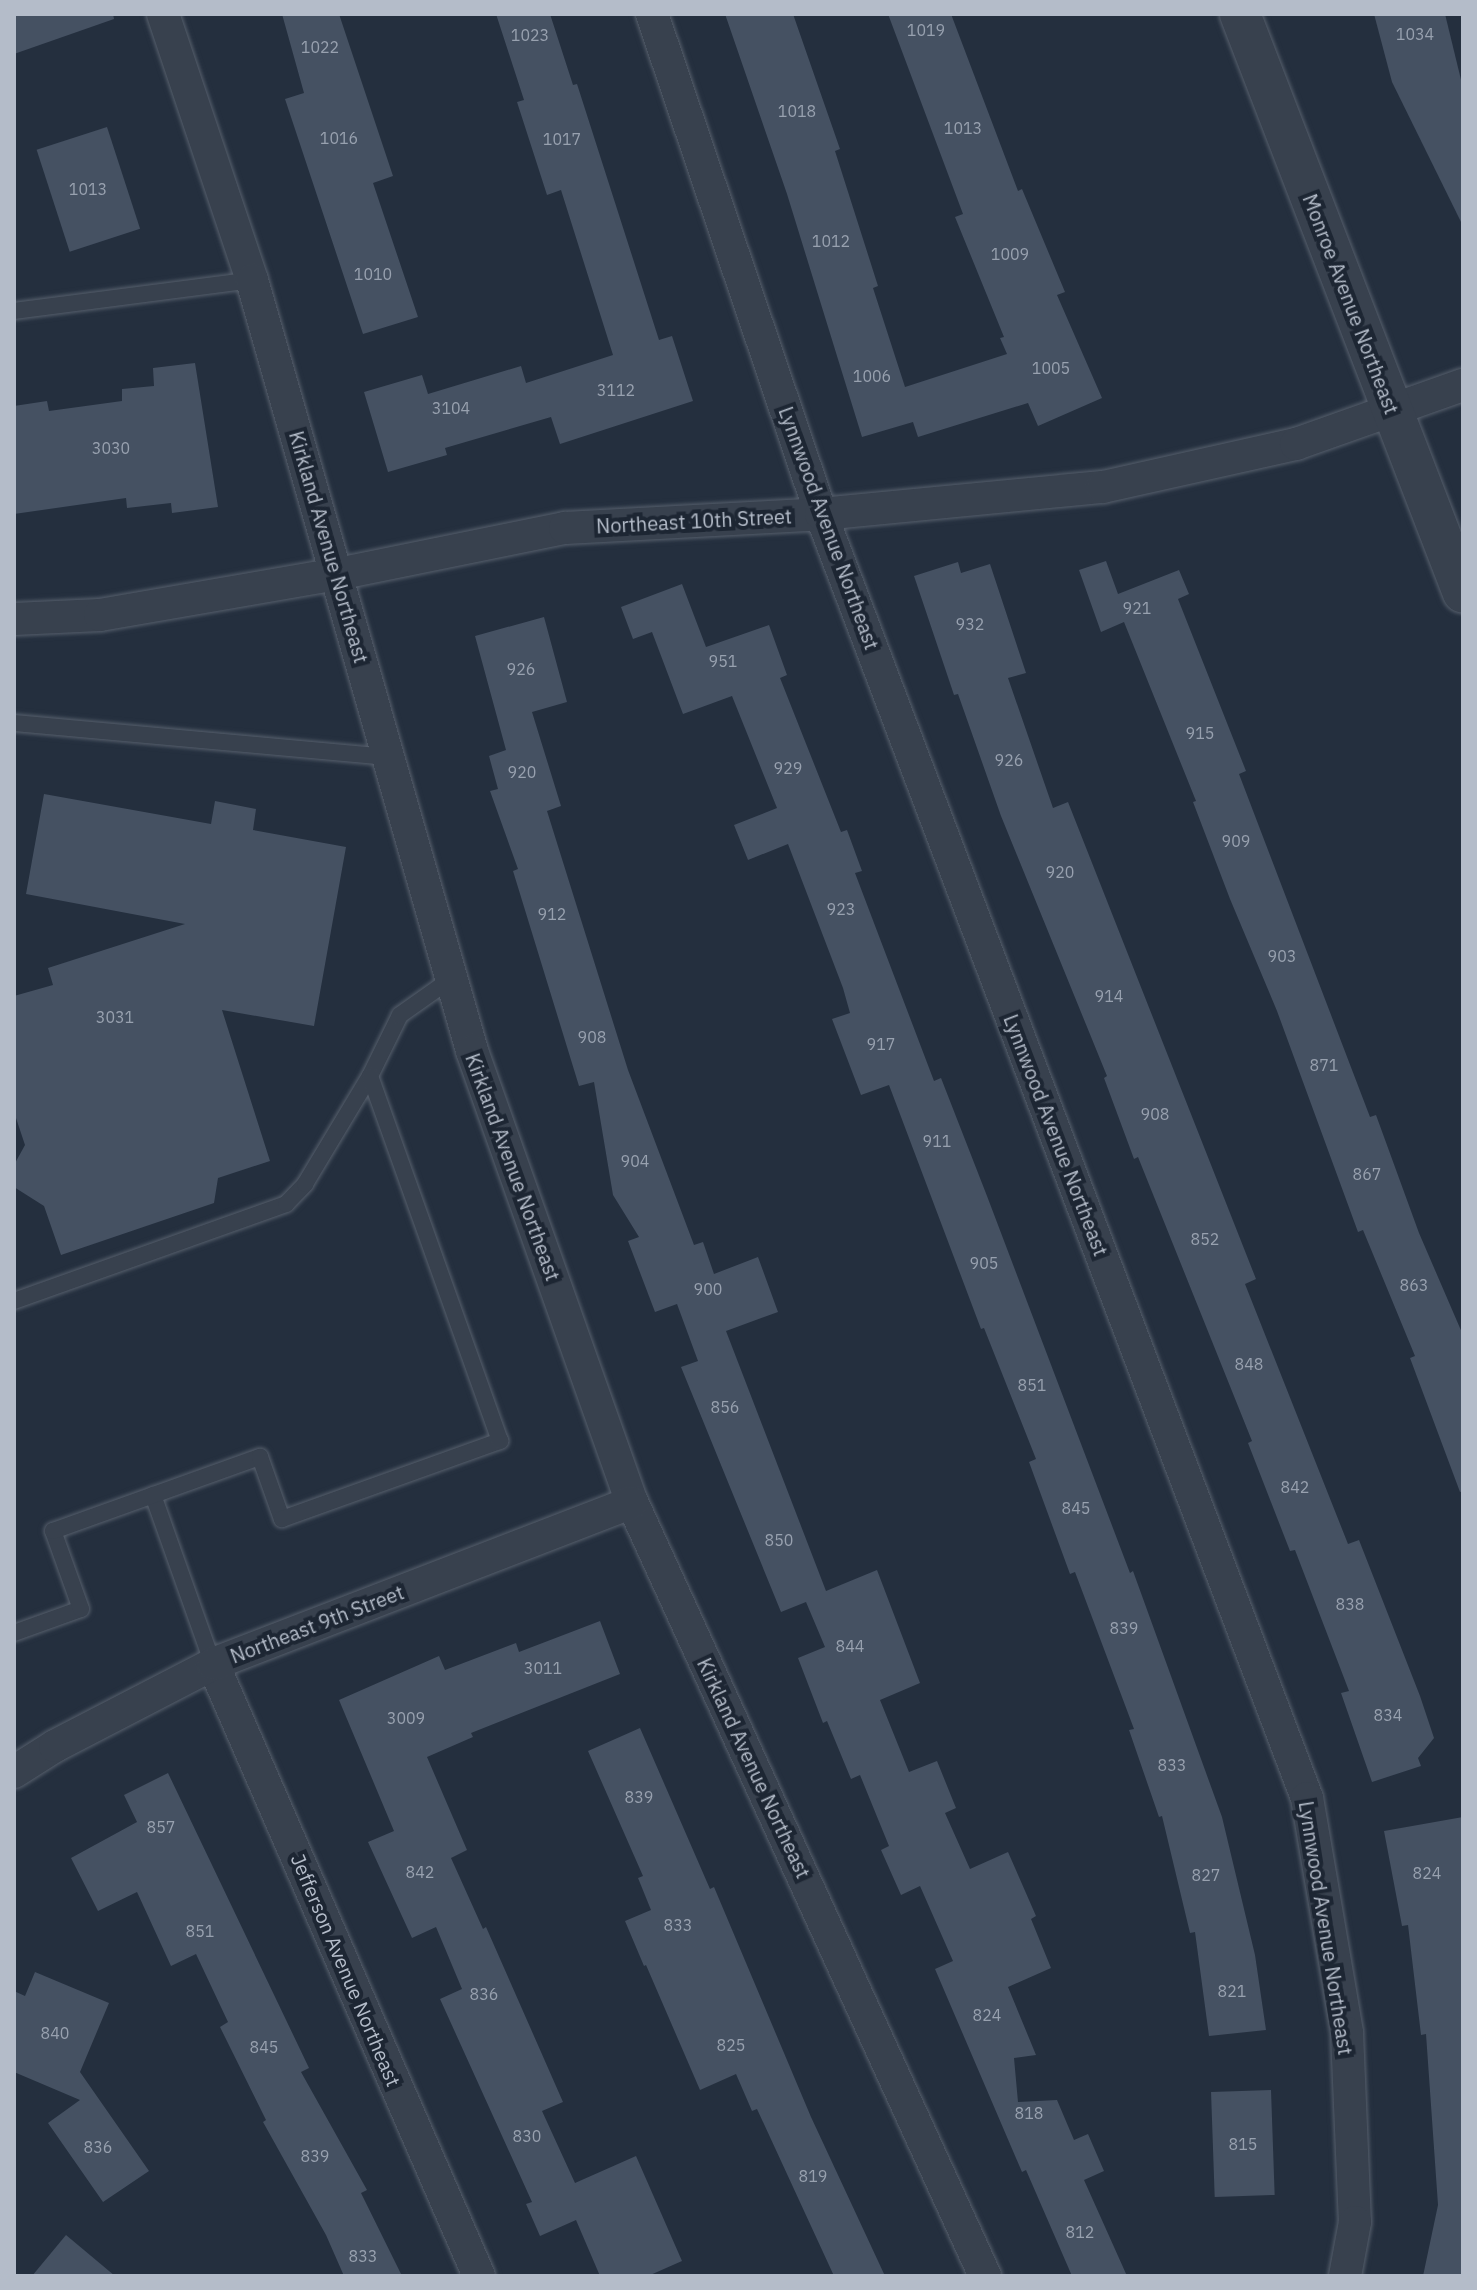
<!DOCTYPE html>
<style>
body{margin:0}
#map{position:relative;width:1477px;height:2290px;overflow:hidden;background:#242f3e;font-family:"IBM Plex Sans",sans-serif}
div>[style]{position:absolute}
.building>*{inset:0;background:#455162;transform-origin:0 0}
.roads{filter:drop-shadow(0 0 2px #565f6c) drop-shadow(0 0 2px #565f6c)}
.service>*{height:16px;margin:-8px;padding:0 8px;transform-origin:8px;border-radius:8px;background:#38414e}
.minor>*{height:32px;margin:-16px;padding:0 16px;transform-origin:16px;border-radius:16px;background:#38414e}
.tertiary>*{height:40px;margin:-20px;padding:0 20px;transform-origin:20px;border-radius:20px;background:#38414e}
span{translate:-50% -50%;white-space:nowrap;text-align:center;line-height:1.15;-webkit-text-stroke:8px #1d2633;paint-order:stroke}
.number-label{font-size:16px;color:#98a1af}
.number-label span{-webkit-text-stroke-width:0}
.street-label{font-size:20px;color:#b4bcc9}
.frame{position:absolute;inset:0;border:16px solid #b4bcc9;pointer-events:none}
</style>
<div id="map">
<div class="building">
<div style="clip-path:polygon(14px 14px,113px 14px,114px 19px,14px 54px)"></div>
<div style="clip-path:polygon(282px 14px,339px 14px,393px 176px,373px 183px,418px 317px,363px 334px,285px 99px,304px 93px)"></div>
<div style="clip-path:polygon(496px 14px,550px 14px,573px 85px,577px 84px,659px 340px,672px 336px,693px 401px,560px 444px,551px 417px,445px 448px,447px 455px,388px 472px,364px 392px,422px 375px,428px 394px,521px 366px,526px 383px,613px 355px,561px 190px,547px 195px,517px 102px,524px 100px)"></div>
<div style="clip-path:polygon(725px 14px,793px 14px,840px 149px,835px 151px,878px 286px,873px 288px,905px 387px,1007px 354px,1000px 338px,1004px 337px,955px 217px,963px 214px,888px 14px,951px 14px,1018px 191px,1022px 189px,1065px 292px,1057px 295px,1102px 398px,1038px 426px,1028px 403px,918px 437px,913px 422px,862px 437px,787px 194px)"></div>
<div style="clip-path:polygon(1374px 14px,1445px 14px,1463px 88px,1463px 226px,1392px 82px)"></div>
<div style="left:107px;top:127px;width:107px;height:74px;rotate:72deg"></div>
<div style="clip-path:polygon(195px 363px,218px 507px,172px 513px,171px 503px,127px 508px,126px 498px,14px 514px,14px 406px,47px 401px,49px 411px,122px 401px,122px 389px,154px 386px,153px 368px)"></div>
<div style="clip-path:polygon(1106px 561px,1118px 594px,1179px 570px,1189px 594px,1178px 599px,1246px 771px,1239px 774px,1370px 1117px,1376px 1115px,1419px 1233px,1463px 1335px,1463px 1491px,1460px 1492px,1410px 1358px,1415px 1356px,1363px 1230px,1358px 1232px,1277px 1011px,1230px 899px,1193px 802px,1196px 801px,1124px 622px,1101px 632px,1079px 570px)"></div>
<div style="clip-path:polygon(958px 562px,961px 573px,990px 564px,1026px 673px,1008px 678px,1053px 808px,1068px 802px,1256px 1279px,1245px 1284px,1348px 1544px,1359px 1540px,1420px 1696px,1434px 1738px,1418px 1758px,1421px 1766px,1372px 1782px,1341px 1693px,1349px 1691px,1295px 1550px,1290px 1551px,1248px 1443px,1252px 1441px,1138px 1157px,1134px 1159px,1104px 1078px,1107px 1076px,1001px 816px,958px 694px,954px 695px,914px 576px)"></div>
<div style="clip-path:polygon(682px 584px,706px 647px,769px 625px,787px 675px,780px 678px,841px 832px,847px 830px,862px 871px,855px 873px,934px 1081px,941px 1078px,987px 1196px,1130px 1573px,1133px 1571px,1222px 1817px,1255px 1955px,1266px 2030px,1209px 2036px,1195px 1932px,1190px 1933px,1162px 1816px,1159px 1817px,1129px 1730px,1134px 1729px,1075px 1572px,1070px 1574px,1029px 1462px,1036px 1459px,984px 1328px,981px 1329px,889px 1085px,861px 1095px,832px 1019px,850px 1013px,843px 988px,788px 844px,748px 860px,734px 825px,777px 808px,732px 696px,683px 714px,652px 632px,633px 639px,621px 607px)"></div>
<div style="clip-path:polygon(544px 617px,567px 702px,532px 712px,561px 806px,547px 811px,628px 1070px,694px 1245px,703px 1242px,714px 1274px,758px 1257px,778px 1312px,726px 1331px,826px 1591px,877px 1570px,920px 1683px,880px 1700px,909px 1772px,937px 1761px,956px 1808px,945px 1813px,970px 1869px,1008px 1852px,1036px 1916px,1031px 1919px,1051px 1968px,1008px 1987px,1036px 2055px,1014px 2058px,1018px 2102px,1057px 2100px,1074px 2140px,1088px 2134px,1104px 2171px,1084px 2180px,1127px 2276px,1072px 2276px,1026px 2170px,1022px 2172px,935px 1969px,953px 1961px,920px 1886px,901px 1895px,881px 1850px,889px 1846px,860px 1775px,851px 1779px,827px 1721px,823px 1723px,798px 1658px,825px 1647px,806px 1602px,781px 1612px,681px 1367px,698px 1361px,677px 1304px,655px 1312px,628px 1241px,639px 1237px,613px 1195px,594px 1082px,579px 1086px,513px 871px,518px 869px,490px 791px,498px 789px,489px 756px,506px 750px,475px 636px)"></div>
<div style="clip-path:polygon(44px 794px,211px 824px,215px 801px,256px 809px,253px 830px,346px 847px,314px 1026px,222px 1010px,270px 1161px,218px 1178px,214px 1203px,61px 1255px,44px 1206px,14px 1187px,14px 1165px,25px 1145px,14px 1112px,14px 996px,53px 985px,48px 968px,185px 924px,26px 894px)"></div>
<div style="clip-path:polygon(600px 1621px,620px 1674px,471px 1733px,473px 1737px,427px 1757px,467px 1850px,451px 1858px,483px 1929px,486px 1927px,563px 2102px,542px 2111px,575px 2183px,636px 2156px,682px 2261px,648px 2276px,600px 2276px,576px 2220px,540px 2236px,526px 2204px,532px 2202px,440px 1999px,462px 1989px,436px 1927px,412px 1938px,368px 1842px,394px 1831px,339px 1700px,439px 1656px,445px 1670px,516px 1643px,519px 1652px)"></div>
<div style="clip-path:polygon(640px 1728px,710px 1889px,714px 1887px,811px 2117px,885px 2276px,834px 2276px,757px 2109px,752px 2111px,736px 2074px,700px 2090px,646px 1965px,644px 1966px,625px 1921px,651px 1910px,638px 1878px,643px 1876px,588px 1751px)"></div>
<div style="clip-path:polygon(168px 1773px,309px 2068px,301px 2072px,367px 2190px,361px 2193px,402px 2276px,344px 2276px,326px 2235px,263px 2122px,266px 2120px,220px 2027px,228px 2022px,196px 1954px,171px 1966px,137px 1892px,98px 1911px,71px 1858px,137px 1822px,124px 1795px)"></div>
<div style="clip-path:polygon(1463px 1817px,1463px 2276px,1423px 2276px,1438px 2205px,1426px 2034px,1421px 2035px,1408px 1925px,1402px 1926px,1384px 1831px)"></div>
<div style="clip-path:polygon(35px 1972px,109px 2003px,80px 2072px,149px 2171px,103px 2202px,48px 2123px,80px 2100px,14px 2072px,14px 1991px,25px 1996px)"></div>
<div style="left:1271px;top:2090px;width:105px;height:60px;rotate:88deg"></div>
<div style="clip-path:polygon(66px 2235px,115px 2276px,32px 2276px)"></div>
</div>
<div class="roads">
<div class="service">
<div style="left:14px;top:311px;width:240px;rotate:-7.4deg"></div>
<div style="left:14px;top:723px;width:376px;rotate:5.2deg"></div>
<div style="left:14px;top:1301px;width:289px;rotate:-19.6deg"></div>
<div style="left:286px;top:1204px;width:28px;rotate:-46deg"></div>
<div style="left:305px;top:1184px;width:126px;rotate:-59deg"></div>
<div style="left:370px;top:1076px;width:68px;rotate:-63.8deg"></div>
<div style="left:400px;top:1015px;width:62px;rotate:-35.2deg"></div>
<div style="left:153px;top:1495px;width:179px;rotate:70.5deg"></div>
<div style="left:14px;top:1633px;width:71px;rotate:-19.7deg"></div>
<div style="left:81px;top:1609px;width:83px;rotate:-109.7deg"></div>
<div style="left:53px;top:1531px;width:220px;rotate:-19.7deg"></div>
<div style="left:260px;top:1457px;width:66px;rotate:70.5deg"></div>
<div style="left:282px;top:1519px;width:232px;rotate:-19.7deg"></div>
<div style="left:500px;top:1441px;width:387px;rotate:-109.6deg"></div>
</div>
<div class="minor">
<div style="left:163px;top:14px;width:280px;rotate:71.5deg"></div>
<div style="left:252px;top:280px;width:802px;rotate:74.07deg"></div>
<div style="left:472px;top:1051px;width:479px;rotate:70.5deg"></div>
<div style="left:632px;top:1502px;width:851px;rotate:65.48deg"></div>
<div style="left:652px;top:14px;width:528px;rotate:71.32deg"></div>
<div style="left:821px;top:514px;width:1373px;rotate:69.27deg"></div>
<div style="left:1307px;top:1798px;width:238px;rotate:80.3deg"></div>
<div style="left:1347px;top:2033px;width:189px;rotate:87.6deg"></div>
<div style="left:1355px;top:2222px;width:55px;rotate:100.5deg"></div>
<div style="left:14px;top:619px;width:86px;rotate:-2.7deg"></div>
<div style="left:100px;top:615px;width:242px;rotate:-9.8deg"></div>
<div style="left:338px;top:574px;width:232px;rotate:-11.5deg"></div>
<div style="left:565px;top:528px;width:256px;rotate:-3.1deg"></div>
<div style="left:821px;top:514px;width:283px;rotate:-5.5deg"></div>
<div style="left:1103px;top:487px;width:198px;rotate:-12.6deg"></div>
<div style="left:1296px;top:444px;width:177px;rotate:-19.5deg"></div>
<div style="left:213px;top:1664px;width:667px;rotate:66.51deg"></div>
<div style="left:14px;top:1772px;width:49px;rotate:-32.4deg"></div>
<div style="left:55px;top:1746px;width:178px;rotate:-27.4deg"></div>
<div style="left:213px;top:1664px;width:449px;rotate:-21.1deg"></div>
</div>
<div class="tertiary">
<div style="left:1240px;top:14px;width:620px;rotate:68.94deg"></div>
</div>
</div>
<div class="number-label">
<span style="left:926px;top:30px">1019</span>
<span style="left:1415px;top:34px">1034</span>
<span style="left:530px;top:35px">1023</span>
<span style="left:320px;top:47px">1022</span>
<span style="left:797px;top:111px">1018</span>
<span style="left:963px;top:128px">1013</span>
<span style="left:339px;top:138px">1016</span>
<span style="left:562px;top:139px">1017</span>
<span style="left:88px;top:189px">1013</span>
<span style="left:831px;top:241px">1012</span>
<span style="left:1010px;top:254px">1009</span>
<span style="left:373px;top:274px">1010</span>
<span style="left:1051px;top:368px">1005</span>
<span style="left:872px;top:376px">1006</span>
<span style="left:616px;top:390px">3112</span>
<span style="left:451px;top:408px">3104</span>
<span style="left:111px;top:448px">3030</span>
<span style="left:1137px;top:608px">921</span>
<span style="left:970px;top:624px">932</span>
<span style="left:723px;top:661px">951</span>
<span style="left:521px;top:669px">926</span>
<span style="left:1200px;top:733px">915</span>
<span style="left:1009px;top:760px">926</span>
<span style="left:788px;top:768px">929</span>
<span style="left:522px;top:772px">920</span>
<span style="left:1236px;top:841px">909</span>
<span style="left:1060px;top:872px">920</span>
<span style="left:841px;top:909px">923</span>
<span style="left:552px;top:914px">912</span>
<span style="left:1282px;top:956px">903</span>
<span style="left:1109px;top:996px">914</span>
<span style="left:115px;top:1017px">3031</span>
<span style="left:592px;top:1037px">908</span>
<span style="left:881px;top:1044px">917</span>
<span style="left:1324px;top:1065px">871</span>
<span style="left:1155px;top:1114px">908</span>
<span style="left:937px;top:1141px">911</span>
<span style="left:635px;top:1161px">904</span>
<span style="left:1367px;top:1174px">867</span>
<span style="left:1205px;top:1239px">852</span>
<span style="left:984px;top:1263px">905</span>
<span style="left:1414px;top:1285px">863</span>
<span style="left:708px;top:1289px">900</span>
<span style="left:1249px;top:1364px">848</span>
<span style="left:1032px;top:1385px">851</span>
<span style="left:725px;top:1407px">856</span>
<span style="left:1295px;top:1487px">842</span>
<span style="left:1076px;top:1508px">845</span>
<span style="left:779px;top:1540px">850</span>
<span style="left:1350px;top:1604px">838</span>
<span style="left:1124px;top:1628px">839</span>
<span style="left:850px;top:1646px">844</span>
<span style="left:543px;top:1668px">3011</span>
<span style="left:1388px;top:1715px">834</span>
<span style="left:406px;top:1718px">3009</span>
<span style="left:1172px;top:1765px">833</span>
<span style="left:639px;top:1797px">839</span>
<span style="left:161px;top:1827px">857</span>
<span style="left:420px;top:1872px">842</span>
<span style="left:1427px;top:1873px">824</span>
<span style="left:1206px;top:1875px">827</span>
<span style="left:678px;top:1925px">833</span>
<span style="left:200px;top:1931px">851</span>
<span style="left:1232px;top:1991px">821</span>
<span style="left:484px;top:1994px">836</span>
<span style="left:987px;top:2015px">824</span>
<span style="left:55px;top:2033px">840</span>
<span style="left:731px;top:2045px">825</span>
<span style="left:264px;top:2047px">845</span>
<span style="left:1029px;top:2113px">818</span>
<span style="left:527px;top:2136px">830</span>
<span style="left:1243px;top:2144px">815</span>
<span style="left:98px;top:2147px">836</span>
<span style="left:315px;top:2156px">839</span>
<span style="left:813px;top:2176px">819</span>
<span style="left:1080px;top:2232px">812</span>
<span style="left:363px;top:2256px">833</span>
</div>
<div class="street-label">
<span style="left:1351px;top:304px;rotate:69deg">Monroe Avenue Northeast</span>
<span style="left:694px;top:521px;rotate:-3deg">Northeast 10th Street</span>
<span style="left:829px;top:528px;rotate:70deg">Lynnwood Avenue Northeast</span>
<span style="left:329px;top:547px;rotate:74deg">Kirkland Avenue Northeast</span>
<span style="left:1056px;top:1135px;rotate:69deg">Lynnwood Avenue Northeast</span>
<span style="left:513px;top:1167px;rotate:70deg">Kirkland Avenue Northeast</span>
<span style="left:317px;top:1624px;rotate:-21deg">Northeast 9th Street</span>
<span style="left:754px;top:1768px;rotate:65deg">Kirkland Avenue Northeast</span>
<span style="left:1326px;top:1928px;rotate:81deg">Lynnwood Avenue Northeast</span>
<span style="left:346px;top:1970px;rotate:67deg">Jefferson Avenue Northeast</span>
</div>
<div class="frame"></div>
</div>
